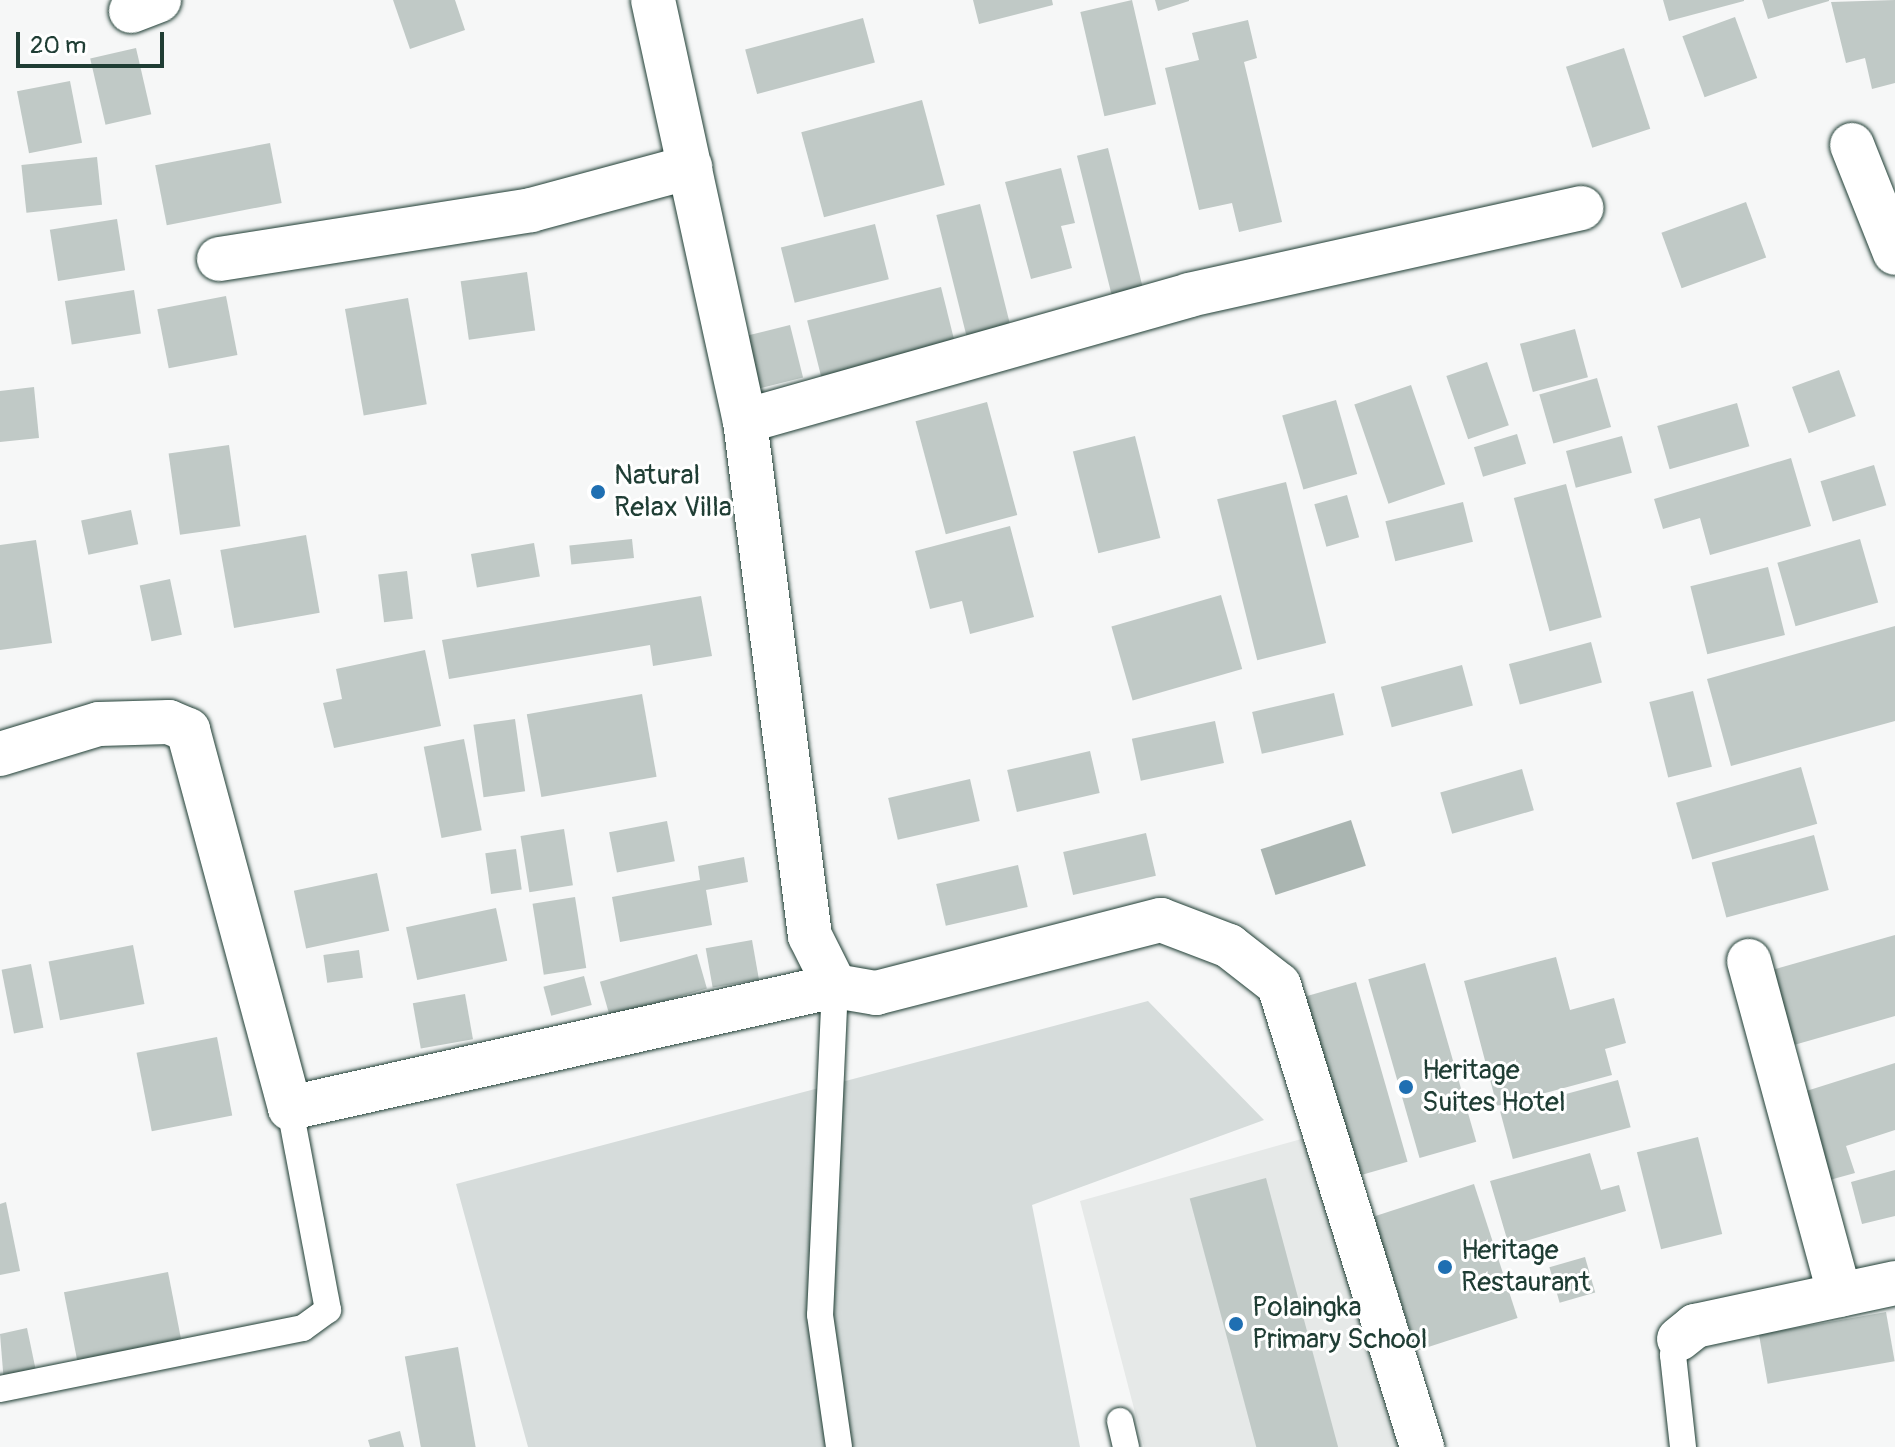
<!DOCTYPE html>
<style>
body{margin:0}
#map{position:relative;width:1895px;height:1447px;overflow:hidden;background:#f6f7f7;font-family:Pangolin,sans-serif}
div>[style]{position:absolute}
.built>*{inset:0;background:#e6e9e8}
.green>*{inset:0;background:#d6dcdb}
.water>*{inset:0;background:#aab5b1;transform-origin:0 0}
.building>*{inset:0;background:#c0c9c6;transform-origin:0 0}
.roads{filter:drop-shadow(0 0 2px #1f3d34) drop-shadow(0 0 2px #1f3d34)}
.lane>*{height:26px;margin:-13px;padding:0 13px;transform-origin:13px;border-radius:13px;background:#fff}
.street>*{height:44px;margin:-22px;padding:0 22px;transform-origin:22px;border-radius:22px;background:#fff}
.secondary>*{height:44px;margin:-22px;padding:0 22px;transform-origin:22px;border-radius:22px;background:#fff}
.dots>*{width:22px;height:22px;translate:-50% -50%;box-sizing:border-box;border:4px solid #fff;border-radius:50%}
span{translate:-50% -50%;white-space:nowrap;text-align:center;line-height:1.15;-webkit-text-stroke:6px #fff;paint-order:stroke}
.poi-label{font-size:28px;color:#1f3d34}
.left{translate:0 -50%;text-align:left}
.scale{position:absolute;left:16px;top:32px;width:148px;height:36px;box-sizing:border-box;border:4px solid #1f3d34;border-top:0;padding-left:10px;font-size:24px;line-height:28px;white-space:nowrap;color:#1f3d34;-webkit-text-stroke:6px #fff;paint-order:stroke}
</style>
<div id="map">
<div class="built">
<div style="clip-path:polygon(1305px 1138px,1398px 1447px,1144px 1447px,1080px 1201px)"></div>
</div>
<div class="green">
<div style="clip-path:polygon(1148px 1001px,1264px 1120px,1032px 1205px,1080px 1447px,528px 1447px,456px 1184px)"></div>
</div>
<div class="water">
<div style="left:1351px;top:820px;width:48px;height:95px;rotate:72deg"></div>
</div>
<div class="building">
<div style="clip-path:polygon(393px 0,455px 0,465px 30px,410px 49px)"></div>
<div style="clip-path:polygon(973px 0,1052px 0,1053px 5px,979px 24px)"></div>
<div style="left:1132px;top:0;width:107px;height:53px;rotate:77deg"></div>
<div style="clip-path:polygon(1155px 0,1189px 0,1189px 1px,1158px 11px)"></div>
<div style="clip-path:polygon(1663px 0,1744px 0,1744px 1px,1669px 21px)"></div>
<div style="clip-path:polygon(1762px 0,1829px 0,1829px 1px,1768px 19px)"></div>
<div style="clip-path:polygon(1895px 0,1895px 83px,1872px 89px,1865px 58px,1846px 63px,1831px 2px)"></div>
<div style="left:1735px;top:17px;width:65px;height:56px;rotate:70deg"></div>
<div style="left:863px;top:18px;width:46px;height:122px;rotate:75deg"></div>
<div style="clip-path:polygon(1248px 20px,1257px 58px,1244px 62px,1282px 222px,1239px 232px,1232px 203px,1199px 210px,1165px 68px,1199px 60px,1192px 33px)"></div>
<div style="left:136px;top:48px;width:68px;height:47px;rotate:77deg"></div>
<div style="left:1624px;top:48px;width:85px;height:61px;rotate:72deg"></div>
<div style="left:70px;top:81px;width:63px;height:54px;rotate:79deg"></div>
<div style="left:922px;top:100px;width:88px;height:125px;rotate:75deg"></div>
<div style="left:270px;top:143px;width:61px;height:117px;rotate:79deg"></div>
<div style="left:1108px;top:148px;width:151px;height:32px;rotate:76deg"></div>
<div style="left:97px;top:157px;width:48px;height:76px;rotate:84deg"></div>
<div style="clip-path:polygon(1061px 168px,1075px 223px,1061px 226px,1072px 268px,1031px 279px,1005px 182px)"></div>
<div style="left:1746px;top:202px;width:59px;height:90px;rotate:70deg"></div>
<div style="left:980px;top:204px;width:125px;height:45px;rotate:76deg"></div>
<div style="left:117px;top:219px;width:52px;height:68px;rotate:81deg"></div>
<div style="left:875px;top:224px;width:57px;height:97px;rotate:76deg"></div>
<div style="left:527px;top:272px;width:59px;height:67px;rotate:82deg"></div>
<div style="left:941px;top:287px;width:62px;height:138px;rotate:76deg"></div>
<div style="left:134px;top:290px;width:44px;height:70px;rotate:81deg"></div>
<div style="left:226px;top:296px;width:60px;height:70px;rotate:79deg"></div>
<div style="left:408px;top:298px;width:108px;height:64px;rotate:80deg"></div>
<div style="left:790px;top:325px;width:54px;height:49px;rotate:76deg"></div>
<div style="left:1575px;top:329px;width:50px;height:57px;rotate:75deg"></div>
<div style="left:1487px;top:362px;width:67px;height:43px;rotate:71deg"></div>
<div style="left:1839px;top:370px;width:49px;height:50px;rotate:70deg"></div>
<div style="left:1597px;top:378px;width:51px;height:60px;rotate:74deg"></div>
<div style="left:1411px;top:385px;width:105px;height:60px;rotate:71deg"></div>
<div style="clip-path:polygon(34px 387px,39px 438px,0 442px,0 391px)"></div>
<div style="left:1336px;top:400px;width:77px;height:56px;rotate:74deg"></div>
<div style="left:987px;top:402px;width:117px;height:74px;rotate:75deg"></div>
<div style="left:1737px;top:403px;width:45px;height:83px;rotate:74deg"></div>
<div style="left:1517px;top:434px;width:31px;height:45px;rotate:73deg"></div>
<div style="left:1135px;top:436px;width:105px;height:64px;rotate:76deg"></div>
<div style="left:1622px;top:436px;width:38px;height:58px;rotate:75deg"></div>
<div style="left:229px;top:445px;width:82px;height:61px;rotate:82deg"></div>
<div style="clip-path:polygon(1791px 458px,1811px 526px,1710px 555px,1700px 518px,1663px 529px,1654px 499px)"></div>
<div style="left:1874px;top:465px;width:42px;height:56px;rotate:73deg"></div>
<div style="left:1286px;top:482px;width:166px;height:71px;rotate:76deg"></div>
<div style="left:1566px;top:484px;width:138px;height:54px;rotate:75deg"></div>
<div style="left:1347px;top:495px;width:44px;height:34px;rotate:74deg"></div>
<div style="left:1463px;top:502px;width:41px;height:80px;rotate:76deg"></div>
<div style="left:131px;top:510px;width:35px;height:51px;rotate:78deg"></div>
<div style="clip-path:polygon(1010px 526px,1034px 617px,970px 634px,962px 601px,930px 609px,915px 551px)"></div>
<div style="left:306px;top:535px;width:79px;height:87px;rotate:80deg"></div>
<div style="left:632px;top:539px;width:19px;height:63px;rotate:84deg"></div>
<div style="left:1860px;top:539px;width:66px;height:86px;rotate:74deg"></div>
<div style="clip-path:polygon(36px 540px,52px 643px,0 650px,0 545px)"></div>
<div style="left:534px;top:543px;width:34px;height:64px;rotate:80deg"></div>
<div style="left:1768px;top:567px;width:70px;height:80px;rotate:76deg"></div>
<div style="left:407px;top:571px;width:48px;height:29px;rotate:83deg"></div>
<div style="left:170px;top:579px;width:57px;height:31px;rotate:78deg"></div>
<div style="left:1221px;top:595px;width:77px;height:114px;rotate:74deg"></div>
<div style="clip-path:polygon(701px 596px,712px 656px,653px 666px,650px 645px,449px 679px,442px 640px)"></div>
<div style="clip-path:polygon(1895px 626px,1895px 721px,1731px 766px,1707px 679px)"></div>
<div style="left:1591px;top:642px;width:42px;height:85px;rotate:75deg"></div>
<div style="clip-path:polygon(425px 650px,441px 726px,334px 748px,323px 703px,342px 699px,336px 669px)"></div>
<div style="left:1462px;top:665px;width:42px;height:84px;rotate:75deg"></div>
<div style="left:1693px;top:691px;width:78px;height:45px;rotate:76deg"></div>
<div style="left:1334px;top:693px;width:43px;height:84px;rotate:77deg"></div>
<div style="left:642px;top:694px;width:84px;height:117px;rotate:80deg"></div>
<div style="left:515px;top:719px;width:73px;height:42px;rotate:82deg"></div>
<div style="left:1215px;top:721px;width:43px;height:85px;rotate:78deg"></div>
<div style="left:464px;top:739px;width:93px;height:41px;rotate:79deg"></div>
<div style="left:1090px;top:751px;width:43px;height:85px;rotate:77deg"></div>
<div style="left:1801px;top:767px;width:59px;height:130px;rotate:74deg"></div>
<div style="left:1522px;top:769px;width:43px;height:85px;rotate:74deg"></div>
<div style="left:970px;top:779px;width:43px;height:84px;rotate:77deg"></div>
<div style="left:667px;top:821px;width:41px;height:59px;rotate:79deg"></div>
<div style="left:564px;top:829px;width:57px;height:44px;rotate:81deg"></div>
<div style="left:1146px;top:833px;width:44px;height:85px;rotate:77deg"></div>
<div style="left:1814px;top:835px;width:57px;height:106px;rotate:75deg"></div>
<div style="left:516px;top:849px;width:41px;height:31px;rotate:82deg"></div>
<div style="clip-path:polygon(744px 857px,748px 882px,706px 890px,712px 925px,620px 942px,612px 897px,700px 880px,698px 866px)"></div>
<div style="left:1018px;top:865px;width:43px;height:84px;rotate:77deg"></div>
<div style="left:377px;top:873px;width:59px;height:85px;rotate:78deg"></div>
<div style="left:575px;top:897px;width:72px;height:43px;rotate:81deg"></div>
<div style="left:496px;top:908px;width:54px;height:92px;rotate:78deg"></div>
<div style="clip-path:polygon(1895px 935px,1895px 1016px,1794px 1045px,1772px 970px)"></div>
<div style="left:752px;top:940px;width:40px;height:47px;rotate:80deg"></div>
<div style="left:133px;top:945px;width:60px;height:86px;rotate:79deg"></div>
<div style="left:359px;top:950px;width:28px;height:36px;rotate:82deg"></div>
<div style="left:697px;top:954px;width:36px;height:101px;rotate:74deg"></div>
<div style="clip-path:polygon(1556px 957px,1570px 1010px,1614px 998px,1626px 1043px,1605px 1049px,1612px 1075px,1497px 1106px,1464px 981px)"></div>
<div style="left:1425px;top:963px;width:186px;height:59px;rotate:74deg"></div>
<div style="left:31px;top:964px;width:65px;height:30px;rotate:79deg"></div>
<div style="left:584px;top:976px;width:30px;height:42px;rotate:75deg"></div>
<div style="left:1356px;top:982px;width:187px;height:59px;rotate:74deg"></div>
<div style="left:465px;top:994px;width:46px;height:53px;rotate:80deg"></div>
<div style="left:217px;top:1037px;width:80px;height:82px;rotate:79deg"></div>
<div style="clip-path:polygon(1895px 1063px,1895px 1130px,1846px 1146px,1855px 1173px,1826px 1181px,1800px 1093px)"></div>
<div style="left:1618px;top:1080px;width:49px;height:122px;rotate:75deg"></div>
<div style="left:1698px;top:1137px;width:100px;height:63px;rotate:76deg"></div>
<div style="clip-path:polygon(1590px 1153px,1601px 1190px,1619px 1185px,1626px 1211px,1509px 1246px,1490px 1181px)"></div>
<div style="clip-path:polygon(1895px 1170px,1895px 1216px,1862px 1224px,1851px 1182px)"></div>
<div style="left:1266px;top:1178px;width:279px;height:79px;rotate:75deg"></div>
<div style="left:1474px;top:1184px;width:141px;height:106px;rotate:72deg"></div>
<div style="clip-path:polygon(6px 1202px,20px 1271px,0 1275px,0 1204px)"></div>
<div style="left:1585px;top:1257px;width:37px;height:37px;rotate:74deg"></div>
<div style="left:168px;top:1272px;width:70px;height:106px;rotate:79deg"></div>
<div style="left:1886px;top:1312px;width:50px;height:129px;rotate:80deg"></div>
<div style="clip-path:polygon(27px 1328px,37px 1376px,4px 1383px,0 1334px)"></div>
<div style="left:458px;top:1347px;width:102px;height:54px;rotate:80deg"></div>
<div style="clip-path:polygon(400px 1431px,404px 1447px,370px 1447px,368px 1440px)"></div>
</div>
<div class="roads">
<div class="lane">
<div style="left:835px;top:986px;width:329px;rotate:92.6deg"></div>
<div style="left:820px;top:1315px;width:133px;rotate:81.8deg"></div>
<div style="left:1679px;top:1339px;width:17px;rotate:111deg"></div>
<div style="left:1673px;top:1355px;width:93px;rotate:83.8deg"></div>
<div style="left:0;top:1389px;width:309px;rotate:-11.4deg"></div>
<div style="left:303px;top:1328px;width:31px;rotate:-36deg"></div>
<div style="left:328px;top:1310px;width:206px;rotate:-100.7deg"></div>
<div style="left:1120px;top:1421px;width:27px;rotate:77deg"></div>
</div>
<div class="street">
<div style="left:131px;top:11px;width:30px;rotate:-21deg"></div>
<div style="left:1852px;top:145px;width:116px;rotate:68.3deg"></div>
<div style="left:219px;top:259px;width:316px;rotate:-8.9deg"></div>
<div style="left:531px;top:210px;width:165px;rotate:-15.1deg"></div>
<div style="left:745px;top:421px;width:462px;rotate:-15.8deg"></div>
<div style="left:1189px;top:295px;width:402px;rotate:-12.5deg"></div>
<div style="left:0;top:754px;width:103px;rotate:-16.9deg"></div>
<div style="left:99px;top:724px;width:70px;rotate:-1.6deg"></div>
<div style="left:169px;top:722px;width:21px;rotate:23deg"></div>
<div style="left:188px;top:730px;width:392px;rotate:74.9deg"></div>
<div style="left:290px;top:1108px;width:558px;rotate:-12.62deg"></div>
<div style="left:1749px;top:961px;width:346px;rotate:74.8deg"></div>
<div style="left:1679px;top:1339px;width:21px;rotate:-39deg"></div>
<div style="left:1695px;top:1326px;width:205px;rotate:-12.1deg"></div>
</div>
<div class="secondary">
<div style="left:653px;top:0;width:431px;rotate:77.7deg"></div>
<div style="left:745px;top:421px;width:519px;rotate:82.81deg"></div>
<div style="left:810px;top:936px;width:56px;rotate:63.4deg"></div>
<div style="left:835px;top:986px;width:42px;rotate:9.7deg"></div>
<div style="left:876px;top:993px;width:294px;rotate:-14.4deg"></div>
<div style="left:1161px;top:920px;width:73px;rotate:20.9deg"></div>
<div style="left:1229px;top:946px;width:63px;rotate:38deg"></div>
<div style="left:1279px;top:985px;width:484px;rotate:72.8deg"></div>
</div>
</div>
<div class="dots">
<div style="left:598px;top:492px;background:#1f6fb2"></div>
<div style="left:1406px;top:1087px;background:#1f6fb2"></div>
<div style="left:1445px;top:1267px;background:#1f6fb2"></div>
<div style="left:1236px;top:1324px;background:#1f6fb2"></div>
</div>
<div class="poi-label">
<span class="left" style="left:614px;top:492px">Natural<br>Relax Villa</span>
<span class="left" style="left:1422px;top:1087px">Heritage<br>Suites Hotel</span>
<span class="left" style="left:1461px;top:1267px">Heritage<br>Restaurant</span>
<span class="left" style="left:1252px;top:1324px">Polaingka<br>Primary School</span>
</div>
<div class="scale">20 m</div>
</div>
